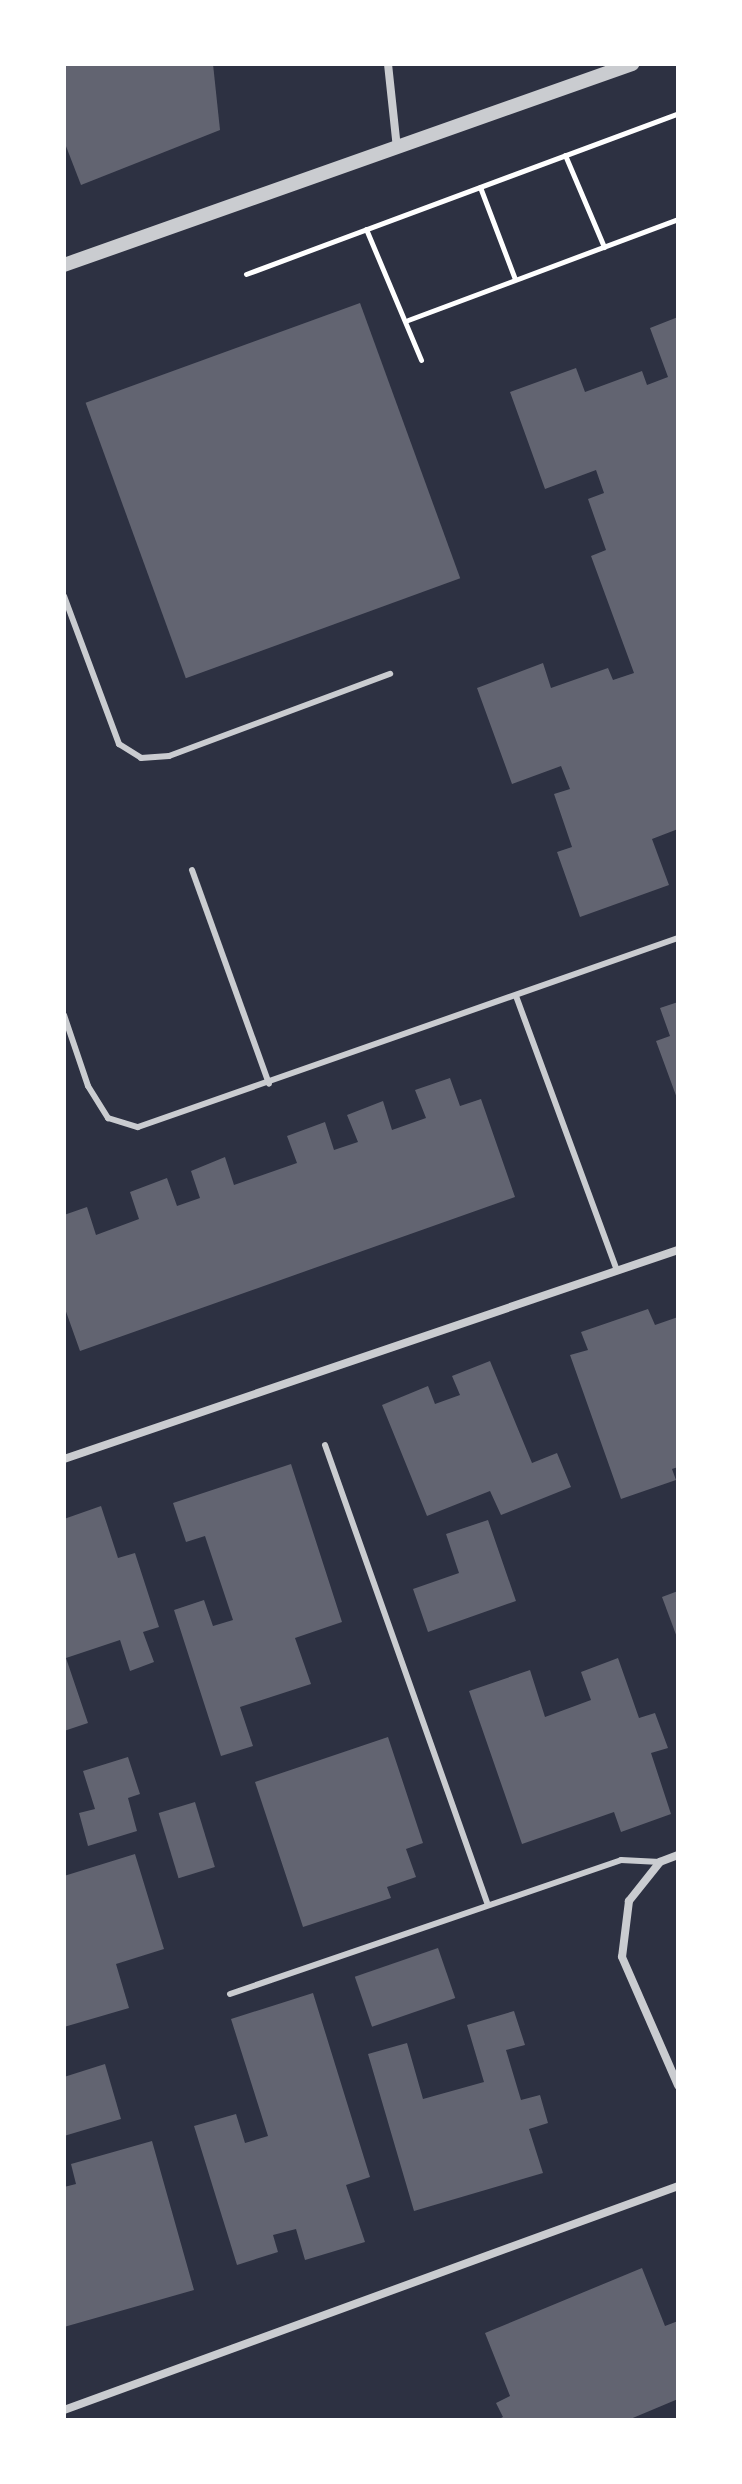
<!DOCTYPE html>
<style>
body{margin:0}
#map{position:relative;width:742px;height:2484px;overflow:hidden;background:#2d3142;font-family:Georgia,serif}
div>[style]{position:absolute}
.building>*{inset:0;background:#626471;transform-origin:0 0}
.path>*{height:5px;margin:-2.5px;padding:0 2.5px;transform-origin:2.5px;border-radius:2.5px;background:#fff}
.service>*{height:6px;margin:-3px;padding:0 3px;transform-origin:3px;border-radius:3px;background:#caccd0}
.minor>*{height:8px;margin:-4px;padding:0 4px;transform-origin:4px;border-radius:4px;background:#caccd0}
.tertiary>*{height:14px;margin:-7px;padding:0 7px;transform-origin:7px;border-radius:7px;background:#caccd0}
span{translate:-50% -50%;white-space:nowrap;text-align:center;line-height:1.15;-webkit-text-stroke:8px #fff;paint-order:stroke}
.frame{position:absolute;inset:0;border:66px solid #fff;pointer-events:none}
</style>
<div id="map">
<div class="building">
<div style="clip-path:polygon(64px 64px,213px 64px,220px 130px,81px 185px,64px 141px)"></div>
<div style="left:360px;top:303px;width:293px;height:292px;rotate:70deg"></div>
<div style="clip-path:polygon(678px 317px,678px 829px,652px 839px,669px 885px,580px 917px,557px 852px,572px 847px,554px 794px,570px 789px,561px 766px,512px 784px,477px 688px,543px 663px,551px 688px,608px 668px,613px 680px,634px 673px,591px 556px,606px 550px,588px 499px,604px 493px,596px 470px,545px 489px,510px 392px,576px 368px,585px 392px,642px 371px,647px 385px,668px 377px,650px 328px)"></div>
<div style="clip-path:polygon(678px 1002px,678px 1101px,656px 1041px,670px 1036px,660px 1008px)"></div>
<div style="clip-path:polygon(450px 1078px,460px 1106px,481px 1099px,515px 1197px,80px 1351px,64px 1306px,64px 1215px,87px 1207px,96px 1235px,139px 1219px,130px 1192px,167px 1178px,177px 1206px,200px 1198px,191px 1171px,225px 1157px,234px 1185px,297px 1163px,287px 1136px,325px 1122px,334px 1150px,358px 1142px,347px 1115px,383px 1101px,392px 1130px,426px 1118px,415px 1090px)"></div>
<div style="clip-path:polygon(648px 1309px,655px 1325px,678px 1317px,678px 1467px,672px 1469px,676px 1480px,621px 1499px,570px 1355px,588px 1350px,581px 1332px)"></div>
<div style="clip-path:polygon(490px 1361px,532px 1463px,557px 1453px,571px 1487px,501px 1515px,490px 1491px,427px 1516px,382px 1405px,428px 1386px,435px 1404px,460px 1395px,452px 1376px)"></div>
<div style="clip-path:polygon(291px 1464px,342px 1622px,295px 1638px,311px 1684px,240px 1707px,253px 1746px,221px 1756px,174px 1610px,204px 1600px,213px 1626px,233px 1620px,205px 1536px,186px 1542px,173px 1503px)"></div>
<div style="clip-path:polygon(101px 1506px,118px 1558px,135px 1553px,159px 1627px,143px 1632px,154px 1662px,130px 1671px,120px 1640px,66px 1658px,88px 1723px,64px 1731px,64px 1519px)"></div>
<div style="clip-path:polygon(488px 1520px,516px 1601px,428px 1632px,413px 1589px,459px 1573px,446px 1534px)"></div>
<div style="clip-path:polygon(678px 1591px,678px 1640px,662px 1597px)"></div>
<div style="clip-path:polygon(618px 1658px,639px 1718px,655px 1713px,668px 1748px,651px 1753px,671px 1814px,621px 1832px,614px 1812px,522px 1844px,469px 1691px,530px 1670px,545px 1717px,591px 1700px,581px 1672px)"></div>
<div style="clip-path:polygon(388px 1737px,423px 1843px,406px 1849px,416px 1877px,387px 1887px,391px 1898px,303px 1927px,255px 1782px)"></div>
<div style="clip-path:polygon(128px 1757px,140px 1794px,128px 1798px,137px 1831px,88px 1846px,79px 1813px,95px 1809px,83px 1771px)"></div>
<div style="left:195px;top:1802px;width:68px;height:38px;rotate:73deg"></div>
<div style="clip-path:polygon(135px 1854px,164px 1949px,116px 1964px,129px 2008px,64px 2027px,64px 1876px)"></div>
<div style="left:438px;top:1948px;width:53px;height:88px;rotate:71deg"></div>
<div style="clip-path:polygon(313px 1993px,370px 2177px,346px 2185px,365px 2242px,305px 2260px,296px 2229px,273px 2235px,278px 2252px,237px 2265px,194px 2126px,236px 2114px,245px 2143px,268px 2136px,231px 2019px)"></div>
<div style="clip-path:polygon(514px 2011px,525px 2045px,506px 2050px,521px 2100px,540px 2095px,548px 2123px,529px 2129px,543px 2173px,414px 2211px,368px 2054px,407px 2043px,423px 2099px,484px 2082px,467px 2025px)"></div>
<div style="clip-path:polygon(105px 2064px,121px 2119px,64px 2136px,64px 2077px)"></div>
<div style="clip-path:polygon(152px 2141px,194px 2290px,64px 2327px,64px 2187px,76px 2184px,71px 2164px)"></div>
<div style="clip-path:polygon(642px 2268px,665px 2326px,678px 2321px,678px 2399px,628px 2420px,497px 2420px,503px 2417px,496px 2403px,510px 2396px,485px 2333px)"></div>
</div>
<div class="path">
<div style="left:565px;top:155px;width:100px;rotate:67deg"></div>
<div style="left:480px;top:187px;width:98px;rotate:69.2deg"></div>
<div style="left:366px;top:229px;width:142px;rotate:67.2deg"></div>
<div style="left:246px;top:274px;width:461px;rotate:-20.4deg"></div>
<div style="left:408px;top:320px;width:288px;rotate:-20.5deg"></div>
</div>
<div class="service">
<div style="left:64px;top:596px;width:158px;rotate:69.6deg"></div>
<div style="left:119px;top:744px;width:26px;rotate:32deg"></div>
<div style="left:141px;top:758px;width:28px;rotate:-4deg"></div>
<div style="left:169px;top:756px;width:236px;rotate:-20.4deg"></div>
<div style="left:192px;top:870px;width:227px;rotate:70.2deg"></div>
<div style="left:516px;top:996px;width:290px;rotate:69.8deg"></div>
<div style="left:64px;top:1015px;width:75px;rotate:71.3deg"></div>
<div style="left:88px;top:1086px;width:38px;rotate:58deg"></div>
<div style="left:108px;top:1118px;width:31px;rotate:17deg"></div>
<div style="left:138px;top:1127px;width:572px;rotate:-19.29deg"></div>
<div style="left:325px;top:1445px;width:488px;rotate:70.5deg"></div>
<div style="left:230px;top:1994px;width:413px;rotate:-18.9deg"></div>
<div style="left:621px;top:1860px;width:39px;rotate:3deg"></div>
</div>
<div class="minor">
<div style="left:388px;top:64px;width:84px;rotate:83.9deg"></div>
<div style="left:64px;top:1459px;width:649px;rotate:-18.8deg"></div>
<div style="left:678px;top:1855px;width:19px;rotate:159deg"></div>
<div style="left:660px;top:1862px;width:50px;rotate:128.5deg"></div>
<div style="left:629px;top:1901px;width:56px;rotate:97.1deg"></div>
<div style="left:622px;top:1957px;width:140px;rotate:66.4deg"></div>
<div style="left:64px;top:2410px;width:654px;rotate:-20.04deg"></div>
</div>
<div class="tertiary">
<div style="left:64px;top:265px;width:603px;rotate:-19.49deg"></div>
</div>
<div class="frame"></div>
</div>
